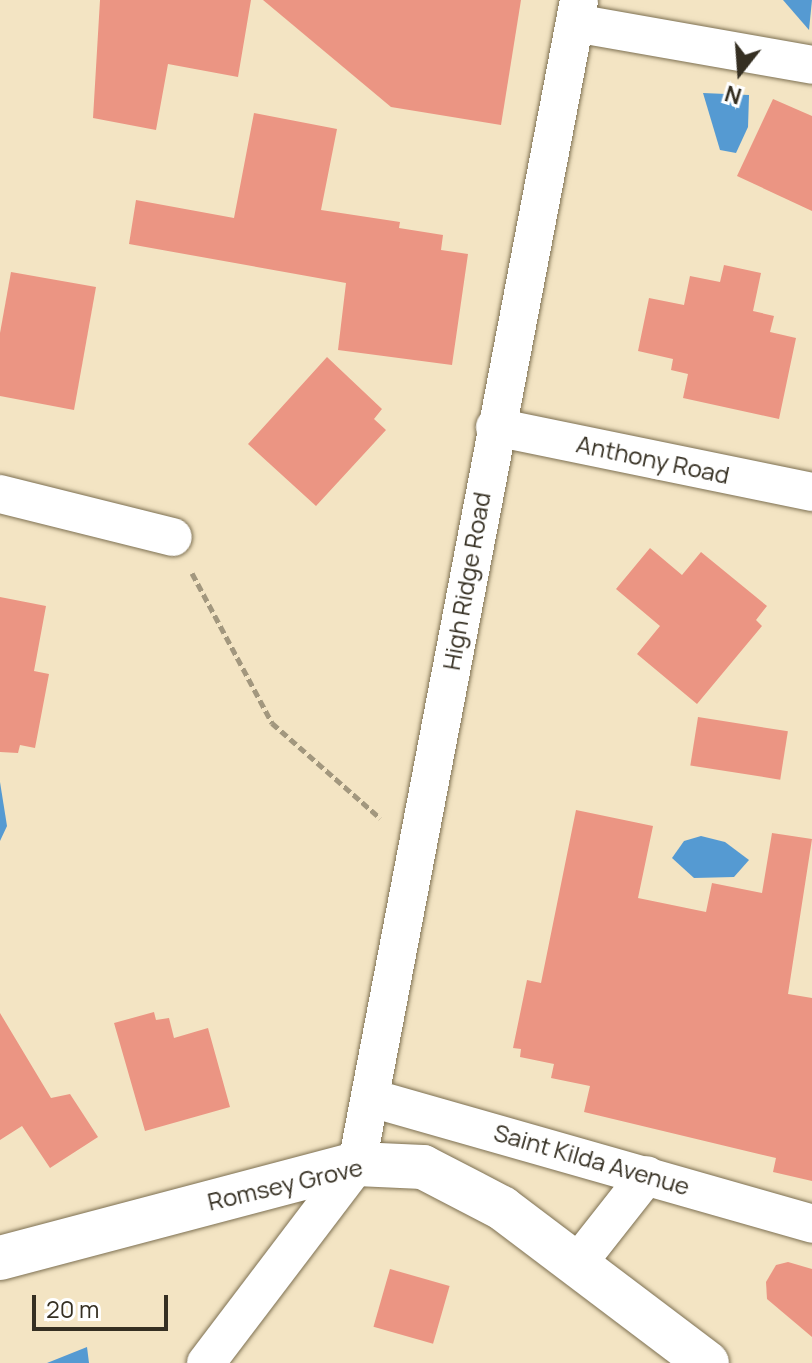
<!DOCTYPE html>
<style>
body{margin:0}
#map{position:relative;width:812px;height:1363px;overflow:hidden;background:#f3e4c3;font-family:Manrope,sans-serif}
div>[style]{position:absolute}
.water>*{inset:0;background:#559ad2}
.building>*{inset:0;background:#eb9583;transform-origin:0 0}
.path>*{height:5px;margin-top:-2.5px;transform-origin:0;background:repeating-linear-gradient(90deg,#a2977e 0 8px,transparent 0 12px)}
.roads{filter:drop-shadow(0 0 2px #7d7052) drop-shadow(0 0 2px #7d7052)}
.minor>*{height:38px;margin:-19px;padding:0 19px;transform-origin:19px;border-radius:19px;background:#fff}
.tertiary>*{height:44px;margin:-22px;padding:0 22px;transform-origin:22px;border-radius:22px;background:#fff}
span{translate:-50% -50%;white-space:nowrap;text-align:center;line-height:1.15;-webkit-text-stroke:7px #fff;paint-order:stroke}
.street-label{font-size:24px;color:#352f22}
.north{position:absolute;left:700px;top:32px;width:80px;height:80px;-webkit-text-stroke:6px #fff;paint-order:stroke;rotate:197deg;font-size:22px;font-weight:700;line-height:32px;text-align:center;color:#352f22}
.north::after{content:'';display:block;margin:auto;width:28px;height:36px;background:#352f22;clip-path:polygon(50% 0,100% 100%,50% 72%,0 100%)}
.scale{position:absolute;left:32px;top:1295px;width:136px;height:36px;box-sizing:border-box;border:4px solid #352f22;border-top:0;padding-left:10px;font-size:24px;line-height:28px;white-space:nowrap;color:#352f22;-webkit-text-stroke:6px #fff;paint-order:stroke}
</style>
<div id="map">
<div class="water">
<div style="clip-path:polygon(783px 0,812px 0,809px 30px)"></div>
<div style="clip-path:polygon(703px 93px,749px 95px,748px 127px,736px 153px,720px 150px)"></div>
<div style="clip-path:polygon(0 782px,7px 826px,0 841px)"></div>
<div style="clip-path:polygon(701px 836px,725px 842px,749px 860px,734px 877px,694px 878px,672px 858px,684px 841px)"></div>
<div style="clip-path:polygon(87px 1347px,89px 1363px,47px 1363px)"></div>
</div>
<div class="building">
<div style="clip-path:polygon(100px 0,251px 0,238px 77px,168px 64px,156px 130px,93px 118px)"></div>
<div style="clip-path:polygon(263px 0,521px 0,501px 125px,391px 107px)"></div>
<div style="clip-path:polygon(773px 99px,812px 116px,812px 211px,737px 176px)"></div>
<div style="clip-path:polygon(254px 113px,337px 129px,321px 210px,400px 222px,399px 228px,443px 235px,441px 250px,468px 254px,452px 365px,338px 350px,346px 283px,129px 244px,136px 200px,234px 218px)"></div>
<div style="clip-path:polygon(724px 265px,761px 273px,753px 311px,774px 316px,770px 332px,796px 338px,779px 419px,683px 398px,688px 374px,671px 370px,673px 359px,638px 351px,649px 298px,684px 305px,690px 276px,720px 282px)"></div>
<div style="clip-path:polygon(11px 272px,96px 287px,74px 410px,0 396px,0 333px)"></div>
<div style="clip-path:polygon(327px 357px,382px 409px,374px 419px,386px 430px,316px 506px,248px 444px)"></div>
<div style="clip-path:polygon(650px 548px,682px 575px,701px 552px,767px 606px,756px 620px,762px 626px,697px 704px,637px 654px,660px 626px,616px 589px)"></div>
<div style="clip-path:polygon(0 597px,46px 606px,34px 671px,49px 674px,35px 748px,20px 745px,18px 753px,0 752px)"></div>
<div style="left:698px;top:717px;width:91px;height:49px;rotate:9deg"></div>
<div style="clip-path:polygon(576px 810px,653px 826px,638px 898px,706px 912px,712px 883px,762px 893px,772px 833px,812px 839px,788px 994px,812px 998px,812px 1181px,773px 1172px,776px 1158px,584px 1112px,590px 1086px,551px 1078px,554px 1064px,520px 1057px,521px 1049px,513px 1048px,527px 980px,541px 983px)"></div>
<div style="clip-path:polygon(154px 1012px,156px 1020px,169px 1018px,174px 1038px,208px 1028px,230px 1107px,145px 1131px,114px 1023px)"></div>
<div style="clip-path:polygon(0 1013px,51px 1098px,70px 1094px,98px 1137px,50px 1168px,22px 1126px,0 1140px)"></div>
<div style="clip-path:polygon(788px 1262px,812px 1269px,812px 1337px,767px 1299px,766px 1282px,776px 1265px)"></div>
<div style="left:390px;top:1269px;width:62px;height:60px;rotate:16deg"></div>
</div>
<div class="path">
<div style="left:192px;top:573px;width:170px;rotate:61.9deg"></div>
<div style="left:272px;top:723px;width:144px;rotate:41.3deg"></div>
</div>
<div class="roads">
<div class="minor">
<div style="left:575px;top:23px;width:241px;rotate:10deg"></div>
<div style="left:495px;top:427px;width:324px;rotate:11.6deg"></div>
<div style="left:0;top:494px;width:178px;rotate:14deg"></div>
<div style="left:371px;top:1098px;width:459px;rotate:15.9deg"></div>
<div style="left:577px;top:1264px;width:113px;rotate:-51.8deg"></div>
<div style="left:206px;top:1363px;width:250px;rotate:-52.8deg"></div>
<div style="left:357px;top:1164px;width:1185px;rotate:-79.2deg"></div>
</div>
<div class="tertiary">
<div style="left:0;top:1258px;width:369px;rotate:-14.8deg"></div>
<div style="left:357px;top:1164px;width:66px;rotate:2.6deg"></div>
<div style="left:423px;top:1167px;width:89px;rotate:27.4deg"></div>
<div style="left:502px;top:1208px;width:257px;rotate:37.1deg"></div>
</div>
</div>
<div class="street-label">
<span style="left:653px;top:459px;rotate:12deg">Anthony Road</span>
<span style="left:466px;top:581px;rotate:-80deg">High Ridge Road</span>
<span style="left:592px;top:1159px;rotate:16deg">Saint Kilda Avenue</span>
<span style="left:285px;top:1184px;rotate:-13deg">Romsey Grove</span>
</div>
<div class="north">N</div>
<div class="scale">20 m</div>
</div>
